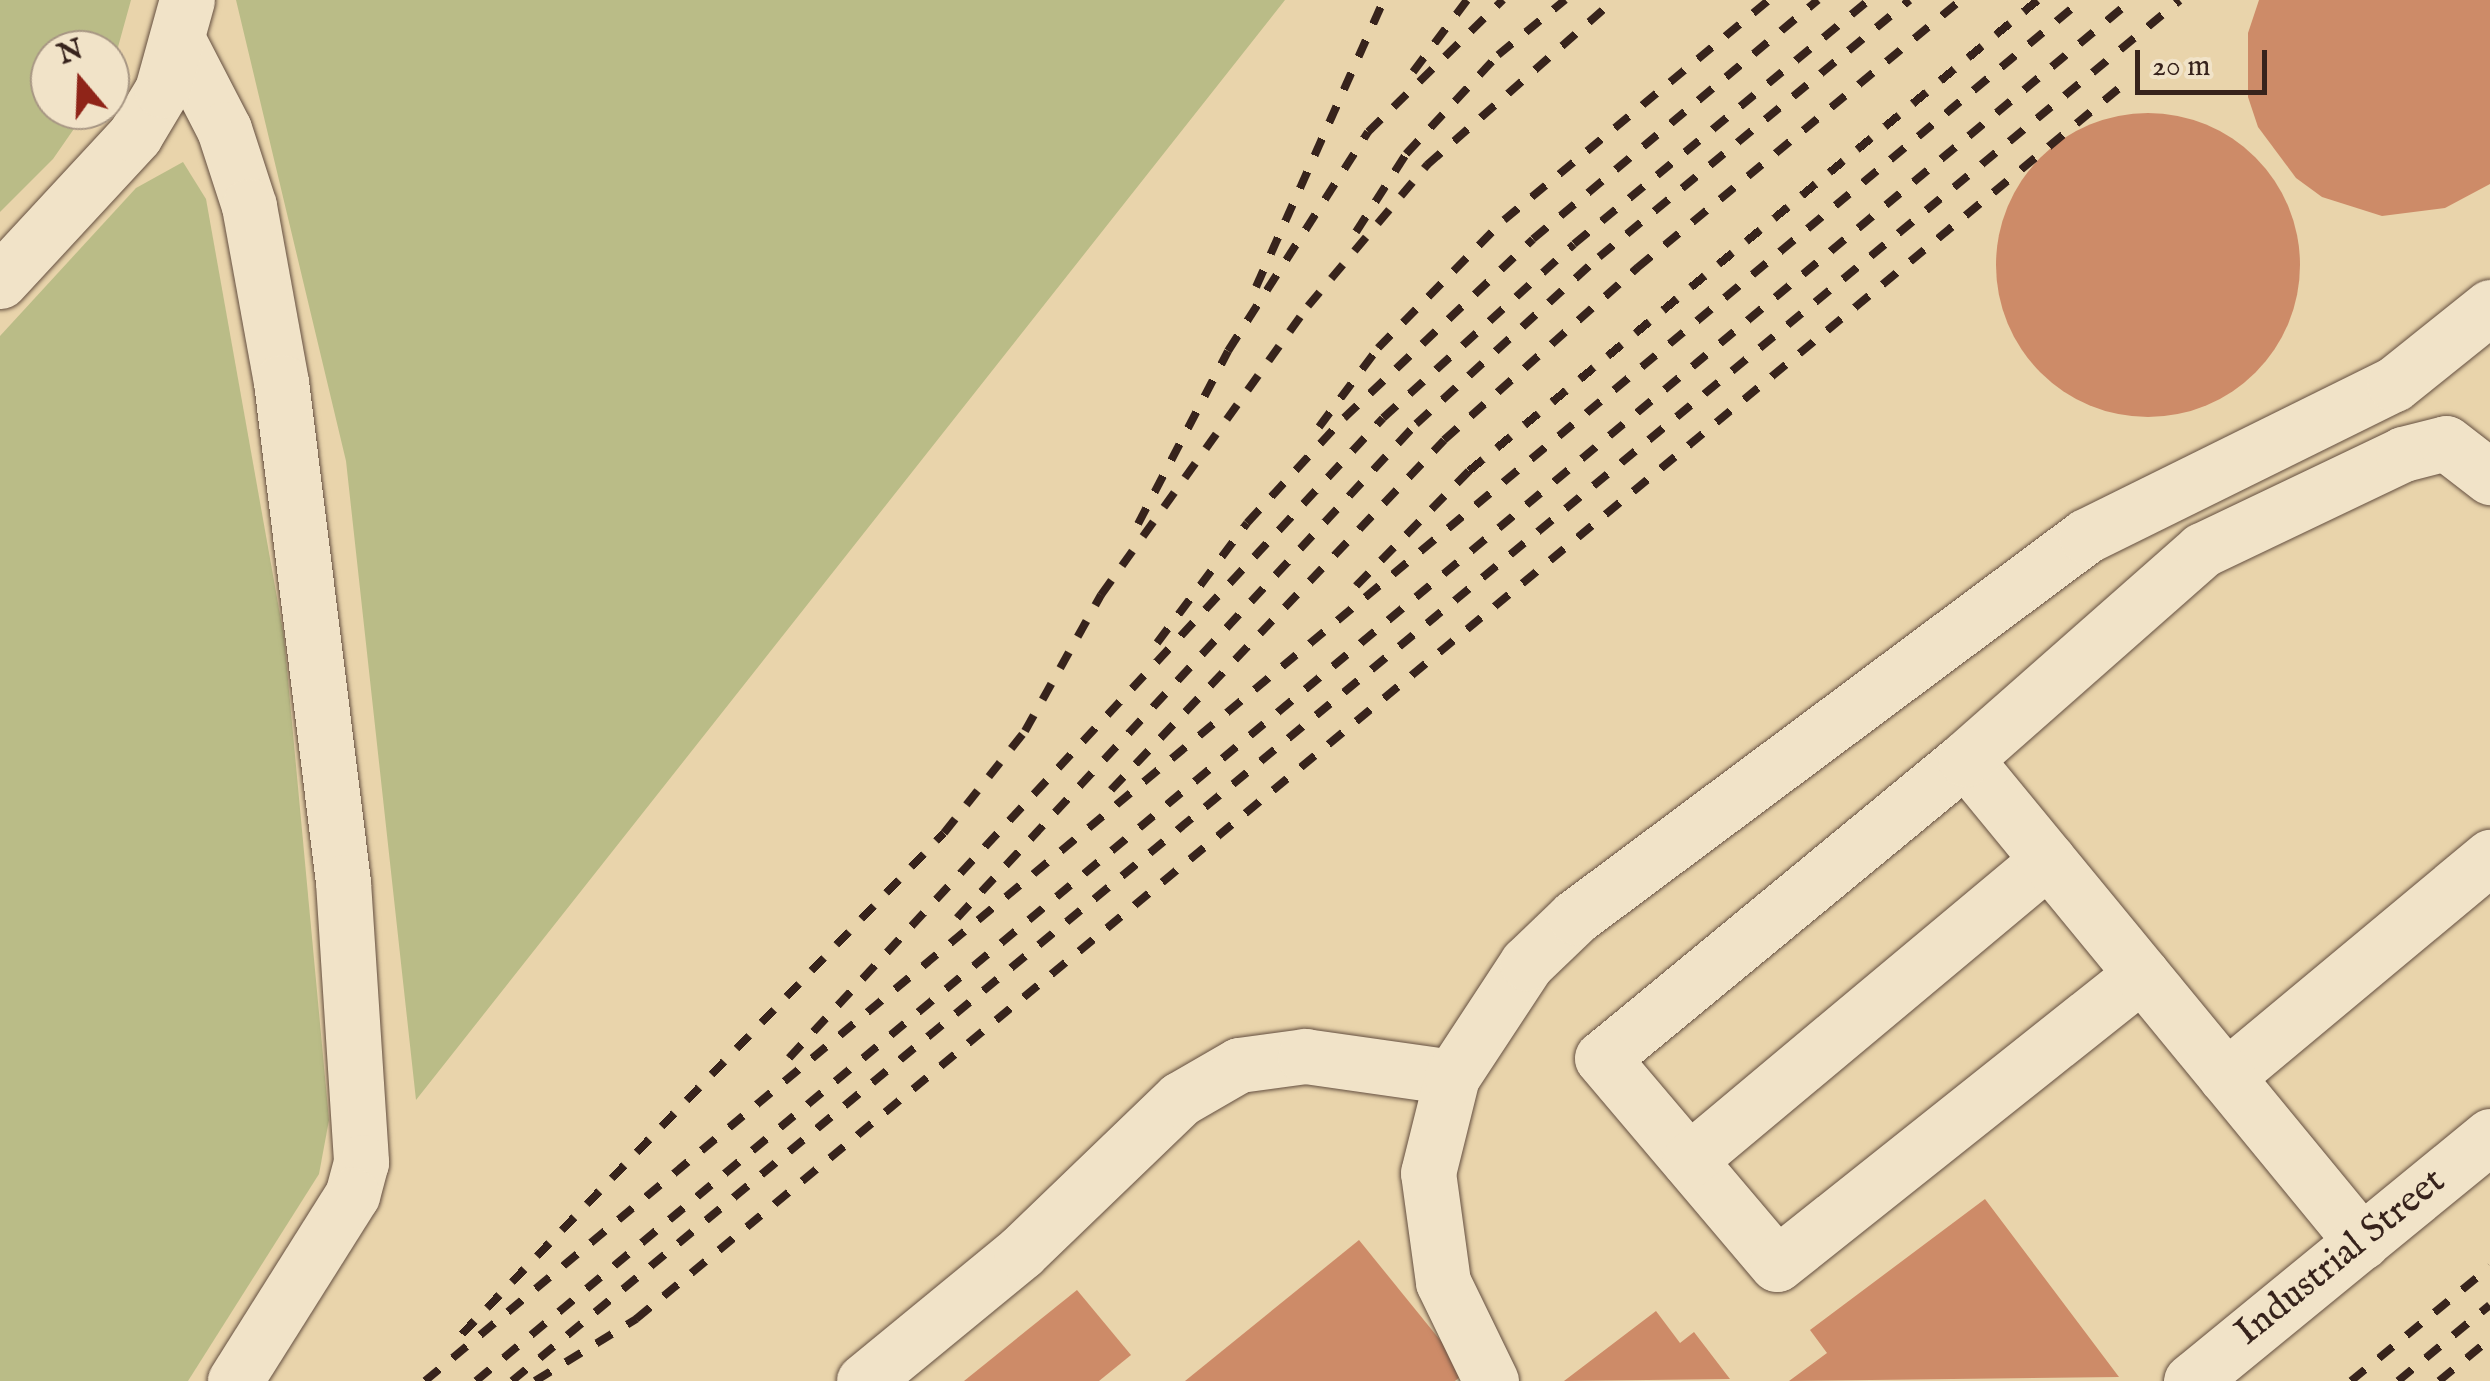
<!DOCTYPE html>
<style>
body{margin:0}
#map{position:relative;width:2490px;height:1381px;overflow:hidden;background:#e9d4ab;font-family:"IM FELL English",serif}
div>[style]{position:absolute}
.green>*{inset:0;background:#babc87}
.building>*{inset:0;background:#cd8b68}
.round{border-radius:50%}
.roads{filter:drop-shadow(0 0 2px #644f40) drop-shadow(0 0 2px #644f40)}
.minor>*{height:55px;margin:-27.5px;padding:0 27.5px;transform-origin:27.5px;border-radius:27.5px;background:#f1e3c8}
.rail>*{height:8px;margin-top:-4px;transform-origin:0;background:repeating-linear-gradient(90deg,#37231c 0 18px,transparent 0 36px)}
span{translate:-50% -50%;white-space:nowrap;text-align:center;line-height:1.15;-webkit-text-stroke:8px #f1e3c8;paint-order:stroke}
.street-label{font-size:38px;color:#37231c}
.north{position:absolute;left:30px;top:30px;width:100px;height:100px;box-sizing:border-box;background:#f1e3c8;border:2px solid #a79683;border-radius:50%;rotate:341deg;font-size:28px;font-weight:700;line-height:40px;text-align:center;color:#37231c}
.north::after{content:'';display:block;margin:auto;width:35px;height:45px;background:#8f2418;clip-path:polygon(50% 0,100% 100%,50% 72%,0 100%)}
.scale{position:absolute;left:2135px;top:50px;width:132px;height:45px;box-sizing:border-box;border:5px solid #37231c;border-top:0;padding-left:12px;font-size:30px;line-height:35px;white-space:nowrap;color:#37231c;-webkit-text-stroke:8px #f1e3c8;paint-order:stroke}
</style>
<div id="map">
<div class="green">
<div style="clip-path:polygon(0 0,131px 0,110px 76px,110px 50px,50px 50px,50px 110px,87px 110px,53px 159px,0 212px)"></div>
<div style="clip-path:polygon(236px 0,1285px 0,416px 1100px,346px 461px)"></div>
<div style="clip-path:polygon(183px 162px,206px 199px,284px 637px,329px 1120px,319px 1174px,188px 1381px,0 1381px,0 336px,136px 188px)"></div>
</div>
<div class="building">
<div style="clip-path:polygon(2259px 0,2490px 0,2490px 184px,2445px 208px,2382px 216px,2322px 197px,2296px 178px,2258px 127px,2248px 97px,2248px 33px)"></div>
<div class="round" style="left:1996px;top:113px;width:304px;height:304px"></div>
<div style="clip-path:polygon(1985px 1199px,2119px 1377px,1789px 1381px,1827px 1353px,1810px 1330px)"></div>
<div style="clip-path:polygon(1359px 1240px,1466px 1372px,1455px 1381px,1185px 1381px)"></div>
<div style="clip-path:polygon(1077px 1290px,1131px 1355px,1099px 1381px,964px 1381px)"></div>
<div style="clip-path:polygon(1656px 1311px,1680px 1343px,1694px 1332px,1730px 1379px,1564px 1381px)"></div>
</div>
<div class="roads">
<div class="minor">
<div style="left:179px;top:42px;width:98px;rotate:62.7deg"></div>
<div style="left:224px;top:129px;width:81px;rotate:72deg"></div>
<div style="left:249px;top:206px;width:179px;rotate:79.7deg"></div>
<div style="left:281px;top:382px;width:504px;rotate:82.93deg"></div>
<div style="left:343px;top:882px;width:281px;rotate:86.3deg"></div>
<div style="left:361px;top:1162px;width:34px;rotate:105deg"></div>
<div style="left:352px;top:1195px;width:220px;rotate:122.2deg"></div>
<div style="left:0;top:281px;width:199px;rotate:-47.2deg"></div>
<div style="left:135px;top:135px;width:52px;rotate:-59deg"></div>
<div style="left:162px;top:90px;width:93px;rotate:-74.5deg"></div>
<div style="left:1965px;top:759px;width:470px;rotate:140.5deg"></div>
<div style="left:1602px;top:1058px;width:270px;rotate:49.7deg"></div>
<div style="left:1777px;top:1264px;width:466px;rotate:-38.5deg"></div>
<div style="left:2226px;top:1077px;width:344px;rotate:-39.8deg"></div>
<div style="left:1689px;top:1160px;width:468px;rotate:-39.9deg"></div>
<div style="left:2362px;top:1242px;width:625px;rotate:-129.42deg"></div>
<div style="left:1965px;top:759px;width:316px;rotate:-41.4deg"></div>
<div style="left:2202px;top:550px;width:223px;rotate:-25.5deg"></div>
<div style="left:2403px;top:454px;width:44px;rotate:-14.3deg"></div>
<div style="left:2446px;top:443px;width:56px;rotate:37.7deg"></div>
<div style="left:864px;top:1381px;width:203px;rotate:-39.4deg"></div>
<div style="left:1021px;top:1252px;width:221px;rotate:-43.9deg"></div>
<div style="left:1180px;top:1099px;width:68px;rotate:-30deg"></div>
<div style="left:1239px;top:1065px;width:67px;rotate:-7.8deg"></div>
<div style="left:1305px;top:1056px;width:148px;rotate:8.1deg"></div>
<div style="left:1491px;top:1381px;width:110px;rotate:-115.9deg"></div>
<div style="left:1443px;top:1282px;width:110px;rotate:-97.8deg"></div>
<div style="left:1428px;top:1173px;width:99px;rotate:-76deg"></div>
<div style="left:1452px;top:1077px;width:136px;rotate:-56.7deg"></div>
<div style="left:1527px;top:963px;width:66px;rotate:-43.8deg"></div>
<div style="left:1575px;top:917px;width:637px;rotate:-36.71deg"></div>
<div style="left:2086px;top:536px;width:343px;rotate:-26.3deg"></div>
<div style="left:2394px;top:384px;width:123px;rotate:-38.7deg"></div>
<div style="left:2191px;top:1381px;width:387px;rotate:-39.3deg"></div>
</div>
</div>
<div class="rail">
<div style="left:1413px;top:72px;width:90px;rotate:-53.1deg"></div>
<div style="left:1356px;top:232px;width:93px;rotate:-57.3deg"></div>
<div style="left:1406px;top:154px;width:135px;rotate:-47.1deg"></div>
<div style="left:1498px;top:55px;width:87px;rotate:-39.4deg"></div>
<div style="left:1256px;top:287px;width:314px;rotate:-66deg"></div>
<div style="left:1319px;top:427px;width:99px;rotate:-53.2deg"></div>
<div style="left:1378px;top:348px;width:180px;rotate:-45.5deg"></div>
<div style="left:1504px;top:220px;width:344px;rotate:-39.7deg"></div>
<div style="left:1138px;top:524px;width:195px;rotate:-62.5deg"></div>
<div style="left:1228px;top:351px;width:260px;rotate:-57.4deg"></div>
<div style="left:1368px;top:132px;width:189px;rotate:-44.4deg"></div>
<div style="left:1356px;top:586px;width:161px;rotate:-45.5deg"></div>
<div style="left:1469px;top:471px;width:739px;rotate:-39.62deg"></div>
<div style="left:1157px;top:643px;width:150px;rotate:-53.1deg"></div>
<div style="left:1247px;top:523px;width:143px;rotate:-47.3deg"></div>
<div style="left:1344px;top:418px;width:260px;rotate:-43.4deg"></div>
<div style="left:1533px;top:239px;width:372px;rotate:-40deg"></div>
<div style="left:1111px;top:790px;width:483px;rotate:-46.4deg"></div>
<div style="left:1444px;top:440px;width:259px;rotate:-41.7deg"></div>
<div style="left:1637px;top:268px;width:420px;rotate:-39.6deg"></div>
<div style="left:957px;top:918px;width:674px;rotate:-47.1deg"></div>
<div style="left:1416px;top:424px;width:248px;rotate:-42.4deg"></div>
<div style="left:1599px;top:257px;width:403px;rotate:-39.6deg"></div>
<div style="left:789px;top:1058px;width:873px;rotate:-47.13deg"></div>
<div style="left:1383px;top:418px;width:258px;rotate:-42.3deg"></div>
<div style="left:1574px;top:244px;width:383px;rotate:-39.6deg"></div>
<div style="left:462px;top:1334px;width:695px;rotate:-46.11deg"></div>
<div style="left:944px;top:833px;width:130px;rotate:-51.5deg"></div>
<div style="left:1025px;top:731px;width:156px;rotate:-60.8deg"></div>
<div style="left:1101px;top:595px;width:355px;rotate:-54.4deg"></div>
<div style="left:1308px;top:306px;width:185px;rotate:-49.8deg"></div>
<div style="left:1427px;top:165px;width:249px;rotate:-41.4deg"></div>
<div style="left:425px;top:1381px;width:2157px;rotate:-39.81deg"></div>
<div style="left:476px;top:1381px;width:2156px;rotate:-39.83deg"></div>
<div style="left:512px;top:1381px;width:2165px;rotate:-39.62deg"></div>
<div style="left:535px;top:1381px;width:119px;rotate:-31.5deg"></div>
<div style="left:636px;top:1319px;width:1940px;rotate:-39.69deg"></div>
<div style="left:2351px;top:1381px;width:180px;rotate:-39.4deg"></div>
<div style="left:2398px;top:1381px;width:119px;rotate:-39.6deg"></div>
<div style="left:2439px;top:1381px;width:66px;rotate:-39.5deg"></div>
</div>
<div class="street-label">
<span style="left:2341px;top:1258px;rotate:-39deg">Industrial Street</span>
</div>
<div class="north">N</div>
<div class="scale">20 m</div>
</div>
